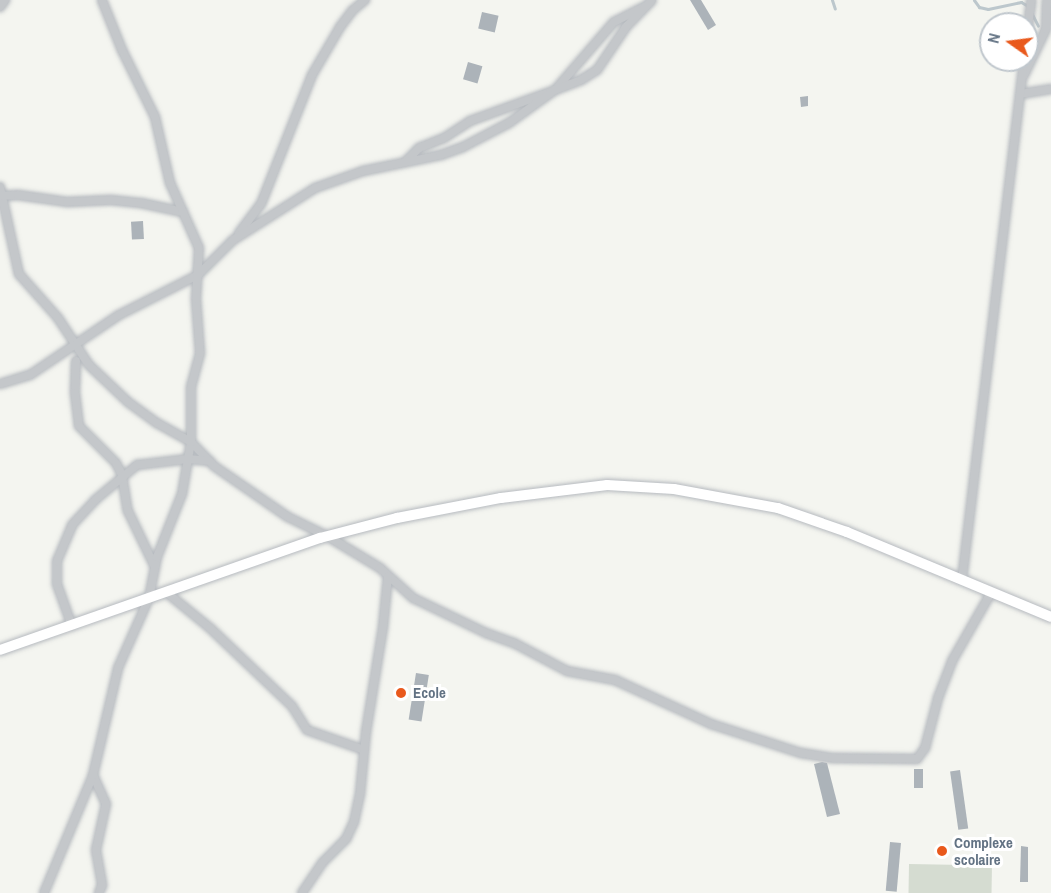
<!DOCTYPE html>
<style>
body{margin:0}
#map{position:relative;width:1051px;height:893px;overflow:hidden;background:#f4f5f0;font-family:"Archivo Narrow",sans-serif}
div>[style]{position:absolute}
.green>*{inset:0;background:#d5dcd1;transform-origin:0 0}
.stream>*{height:3px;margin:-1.5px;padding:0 1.5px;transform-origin:1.5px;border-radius:1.5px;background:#bcc7cc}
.building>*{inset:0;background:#acb3b9;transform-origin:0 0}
.roads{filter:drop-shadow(0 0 2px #b6babf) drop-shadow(0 0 2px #b6babf)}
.street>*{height:8px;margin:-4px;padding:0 4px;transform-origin:4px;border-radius:4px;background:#c4c7ca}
.secondary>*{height:10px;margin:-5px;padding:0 5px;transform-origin:5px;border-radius:5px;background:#fff}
.dots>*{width:16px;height:16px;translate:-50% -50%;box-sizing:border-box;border:3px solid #fff;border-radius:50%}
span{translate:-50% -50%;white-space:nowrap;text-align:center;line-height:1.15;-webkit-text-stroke:6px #fff;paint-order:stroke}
.poi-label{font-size:15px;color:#627283;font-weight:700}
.left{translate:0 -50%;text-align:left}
.north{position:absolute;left:979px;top:12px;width:60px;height:60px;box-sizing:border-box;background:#fff;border:2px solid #c0c7cd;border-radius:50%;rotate:284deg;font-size:16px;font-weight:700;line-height:24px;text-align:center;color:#627283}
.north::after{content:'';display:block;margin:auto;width:21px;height:27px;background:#e9591c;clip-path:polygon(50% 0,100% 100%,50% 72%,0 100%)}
</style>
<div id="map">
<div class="green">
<div style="left:909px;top:864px;width:83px;height:29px;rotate:1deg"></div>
</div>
<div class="stream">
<div style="left:832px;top:0;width:9px;rotate:72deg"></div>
<div style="left:974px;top:0;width:9px;rotate:54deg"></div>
<div style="left:979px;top:7px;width:9px;rotate:13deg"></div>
<div style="left:988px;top:9px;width:34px;rotate:-12deg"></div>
<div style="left:1021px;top:2px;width:8px;rotate:30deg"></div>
<div style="left:1032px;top:14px;width:13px;rotate:63deg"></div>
</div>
<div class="building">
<div style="clip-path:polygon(690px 0,701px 0,716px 25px,708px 30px)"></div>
<div style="left:482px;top:12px;width:17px;height:17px;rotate:13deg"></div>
<div style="left:468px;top:62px;width:15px;height:18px;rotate:16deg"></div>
<div style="clip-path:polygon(808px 96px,808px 106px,801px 107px,800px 97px)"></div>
<div style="left:143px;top:221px;width:18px;height:12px;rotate:87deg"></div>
<div style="left:416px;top:673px;width:13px;height:47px;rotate:9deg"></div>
<div style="clip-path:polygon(822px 762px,827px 763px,840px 814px,827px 817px,814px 764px)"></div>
<div style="left:914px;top:769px;width:9px;height:19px"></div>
<div style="left:960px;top:770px;width:59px;height:10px;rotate:82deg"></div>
<div style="left:890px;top:842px;width:11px;height:49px;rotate:5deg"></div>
<div style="clip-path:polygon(1021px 846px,1028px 847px,1028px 882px,1020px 882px)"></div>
</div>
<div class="roads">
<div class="street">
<div style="left:0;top:7px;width:9px;rotate:-54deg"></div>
<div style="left:1027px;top:35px;width:35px;rotate:-83deg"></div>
<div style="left:1024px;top:75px;width:51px;rotate:-64.4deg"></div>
<div style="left:1046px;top:29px;width:29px;rotate:-88deg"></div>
<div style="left:1020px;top:94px;width:31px;rotate:-9deg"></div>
<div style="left:405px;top:162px;width:20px;rotate:-45deg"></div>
<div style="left:419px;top:148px;width:27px;rotate:-22deg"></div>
<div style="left:444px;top:138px;width:31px;rotate:-33deg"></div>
<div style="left:470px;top:121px;width:90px;rotate:-20deg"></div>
<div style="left:555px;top:90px;width:90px;rotate:-49.1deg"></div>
<div style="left:614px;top:22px;width:33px;rotate:-27deg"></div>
<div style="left:0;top:187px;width:89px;rotate:77.7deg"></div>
<div style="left:19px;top:274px;width:59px;rotate:48.4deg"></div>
<div style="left:58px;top:318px;width:56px;rotate:56.6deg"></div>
<div style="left:89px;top:365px;width:54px;rotate:43.5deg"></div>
<div style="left:128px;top:402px;width:36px;rotate:36deg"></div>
<div style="left:157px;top:423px;width:39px;rotate:29deg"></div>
<div style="left:191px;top:442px;width:33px;rotate:46deg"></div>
<div style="left:214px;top:466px;width:90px;rotate:34.6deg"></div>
<div style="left:288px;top:517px;width:43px;rotate:26deg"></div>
<div style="left:327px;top:536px;width:62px;rotate:31.1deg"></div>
<div style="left:380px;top:568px;width:45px;rotate:42.3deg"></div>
<div style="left:413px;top:598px;width:81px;rotate:25.6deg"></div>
<div style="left:486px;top:633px;width:30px;rotate:20deg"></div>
<div style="left:514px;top:643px;width:60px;rotate:27.8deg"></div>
<div style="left:567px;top:671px;width:49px;rotate:10.6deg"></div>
<div style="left:615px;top:680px;width:106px;rotate:24.6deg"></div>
<div style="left:711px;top:724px;width:95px;rotate:17.9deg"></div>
<div style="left:801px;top:753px;width:31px;rotate:9deg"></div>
<div style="left:832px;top:758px;width:85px;rotate:0.7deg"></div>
<div style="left:917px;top:759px;width:14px;rotate:-54deg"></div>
<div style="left:925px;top:748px;width:52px;rotate:-75.4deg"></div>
<div style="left:938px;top:698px;width:40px;rotate:-69deg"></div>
<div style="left:952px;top:661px;width:78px;rotate:-60.2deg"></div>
<div style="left:0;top:196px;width:18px;rotate:-3deg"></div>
<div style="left:18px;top:195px;width:49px;rotate:8.1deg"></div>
<div style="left:67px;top:202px;width:44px;rotate:-2.6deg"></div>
<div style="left:111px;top:200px;width:30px;rotate:6deg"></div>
<div style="left:141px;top:203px;width:43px;rotate:12.1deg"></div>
<div style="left:239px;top:233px;width:36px;rotate:-53deg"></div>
<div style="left:261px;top:204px;width:139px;rotate:-68.4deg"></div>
<div style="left:312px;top:75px;width:56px;rotate:-59.7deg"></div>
<div style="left:340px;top:27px;width:21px;rotate:-53deg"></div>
<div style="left:353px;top:10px;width:16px;rotate:-40deg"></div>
<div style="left:76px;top:361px;width:32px;rotate:92deg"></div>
<div style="left:75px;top:393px;width:33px;rotate:83deg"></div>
<div style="left:79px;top:426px;width:52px;rotate:45deg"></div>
<div style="left:116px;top:463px;width:13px;rotate:63deg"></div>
<div style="left:122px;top:475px;width:36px;rotate:81deg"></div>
<div style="left:128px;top:511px;width:62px;rotate:64.3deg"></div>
<div style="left:0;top:384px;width:31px;rotate:-17deg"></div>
<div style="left:30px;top:375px;width:107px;rotate:-34deg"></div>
<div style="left:119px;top:315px;width:89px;rotate:-26.9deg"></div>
<div style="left:198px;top:275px;width:49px;rotate:-45deg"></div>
<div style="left:233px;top:240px;width:97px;rotate:-32.4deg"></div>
<div style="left:315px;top:188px;width:51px;rotate:-19.5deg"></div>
<div style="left:363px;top:171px;width:80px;rotate:-11.6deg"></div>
<div style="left:441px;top:155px;width:23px;rotate:-20deg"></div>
<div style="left:463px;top:147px;width:52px;rotate:-27.6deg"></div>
<div style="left:509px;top:123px;width:57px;rotate:-35.7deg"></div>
<div style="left:555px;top:90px;width:28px;rotate:-21deg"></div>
<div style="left:581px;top:80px;width:19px;rotate:-32deg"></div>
<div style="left:597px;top:70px;width:52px;rotate:-56deg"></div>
<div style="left:626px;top:27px;width:37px;rotate:-46deg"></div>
<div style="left:962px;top:580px;width:524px;rotate:-83.2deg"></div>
<div style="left:166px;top:592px;width:57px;rotate:39.3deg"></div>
<div style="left:210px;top:628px;width:113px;rotate:43.6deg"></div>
<div style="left:292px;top:706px;width:28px;rotate:58deg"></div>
<div style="left:307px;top:730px;width:60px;rotate:19.3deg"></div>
<div style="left:72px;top:626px;width:45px;rotate:-109.7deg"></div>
<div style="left:57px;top:584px;width:23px;rotate:-90deg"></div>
<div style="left:57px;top:561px;width:39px;rotate:-67deg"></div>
<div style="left:72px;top:525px;width:34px;rotate:-47deg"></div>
<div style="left:95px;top:500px;width:55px;rotate:-39.8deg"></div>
<div style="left:137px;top:465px;width:51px;rotate:-6.7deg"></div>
<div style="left:188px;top:459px;width:22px;rotate:5deg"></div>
<div style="left:93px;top:775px;width:32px;rotate:66deg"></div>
<div style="left:106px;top:804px;width:47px;rotate:102.3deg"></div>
<div style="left:96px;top:850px;width:36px;rotate:80deg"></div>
<div style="left:102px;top:885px;width:9px;rotate:111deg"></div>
<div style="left:44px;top:893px;width:128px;rotate:-67.4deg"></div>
<div style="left:93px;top:775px;width:110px;rotate:-76.8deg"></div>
<div style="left:118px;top:668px;width:77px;rotate:-66.1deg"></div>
<div style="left:149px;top:598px;width:42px;rotate:-79deg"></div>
<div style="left:157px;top:557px;width:68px;rotate:-68.4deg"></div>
<div style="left:182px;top:494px;width:53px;rotate:-80.2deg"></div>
<div style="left:191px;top:442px;width:55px;rotate:-90deg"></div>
<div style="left:191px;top:387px;width:35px;rotate:-75deg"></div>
<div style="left:200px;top:353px;width:54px;rotate:-94.2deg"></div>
<div style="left:196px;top:299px;width:51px;rotate:-86.6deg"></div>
<div style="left:199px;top:248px;width:71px;rotate:-114deg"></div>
<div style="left:170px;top:183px;width:68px;rotate:-102.8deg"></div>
<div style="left:155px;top:117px;width:75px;rotate:-116.2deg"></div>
<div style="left:122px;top:50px;width:54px;rotate:-111.8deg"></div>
<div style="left:302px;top:893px;width:37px;rotate:-56deg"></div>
<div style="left:323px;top:862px;width:33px;rotate:-45deg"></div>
<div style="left:346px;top:839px;width:19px;rotate:-65deg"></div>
<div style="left:354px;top:822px;width:29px;rotate:-78deg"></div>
<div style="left:360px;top:794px;width:62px;rotate:-84.5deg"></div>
<div style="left:366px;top:732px;width:106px;rotate:-80.8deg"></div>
<div style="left:383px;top:627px;width:51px;rotate:-84.4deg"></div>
</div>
<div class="secondary">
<div style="left:0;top:650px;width:339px;rotate:-19.3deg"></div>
<div style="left:320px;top:538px;width:80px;rotate:-14.6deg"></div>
<div style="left:397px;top:518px;width:106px;rotate:-10.9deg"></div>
<div style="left:501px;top:498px;width:107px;rotate:-7deg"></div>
<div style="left:607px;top:485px;width:67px;rotate:3.4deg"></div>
<div style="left:674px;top:489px;width:106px;rotate:10.4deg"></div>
<div style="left:778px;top:508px;width:73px;rotate:19.2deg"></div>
<div style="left:847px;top:532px;width:221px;rotate:22.6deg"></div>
</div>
</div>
<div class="dots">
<div style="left:401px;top:693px;background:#e9591c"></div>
<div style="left:942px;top:851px;background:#e9591c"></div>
</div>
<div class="poi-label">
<span class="left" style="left:413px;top:693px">Ecole</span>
<span class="left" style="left:954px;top:851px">Complexe<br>scolaire</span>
</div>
<div class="north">N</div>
</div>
